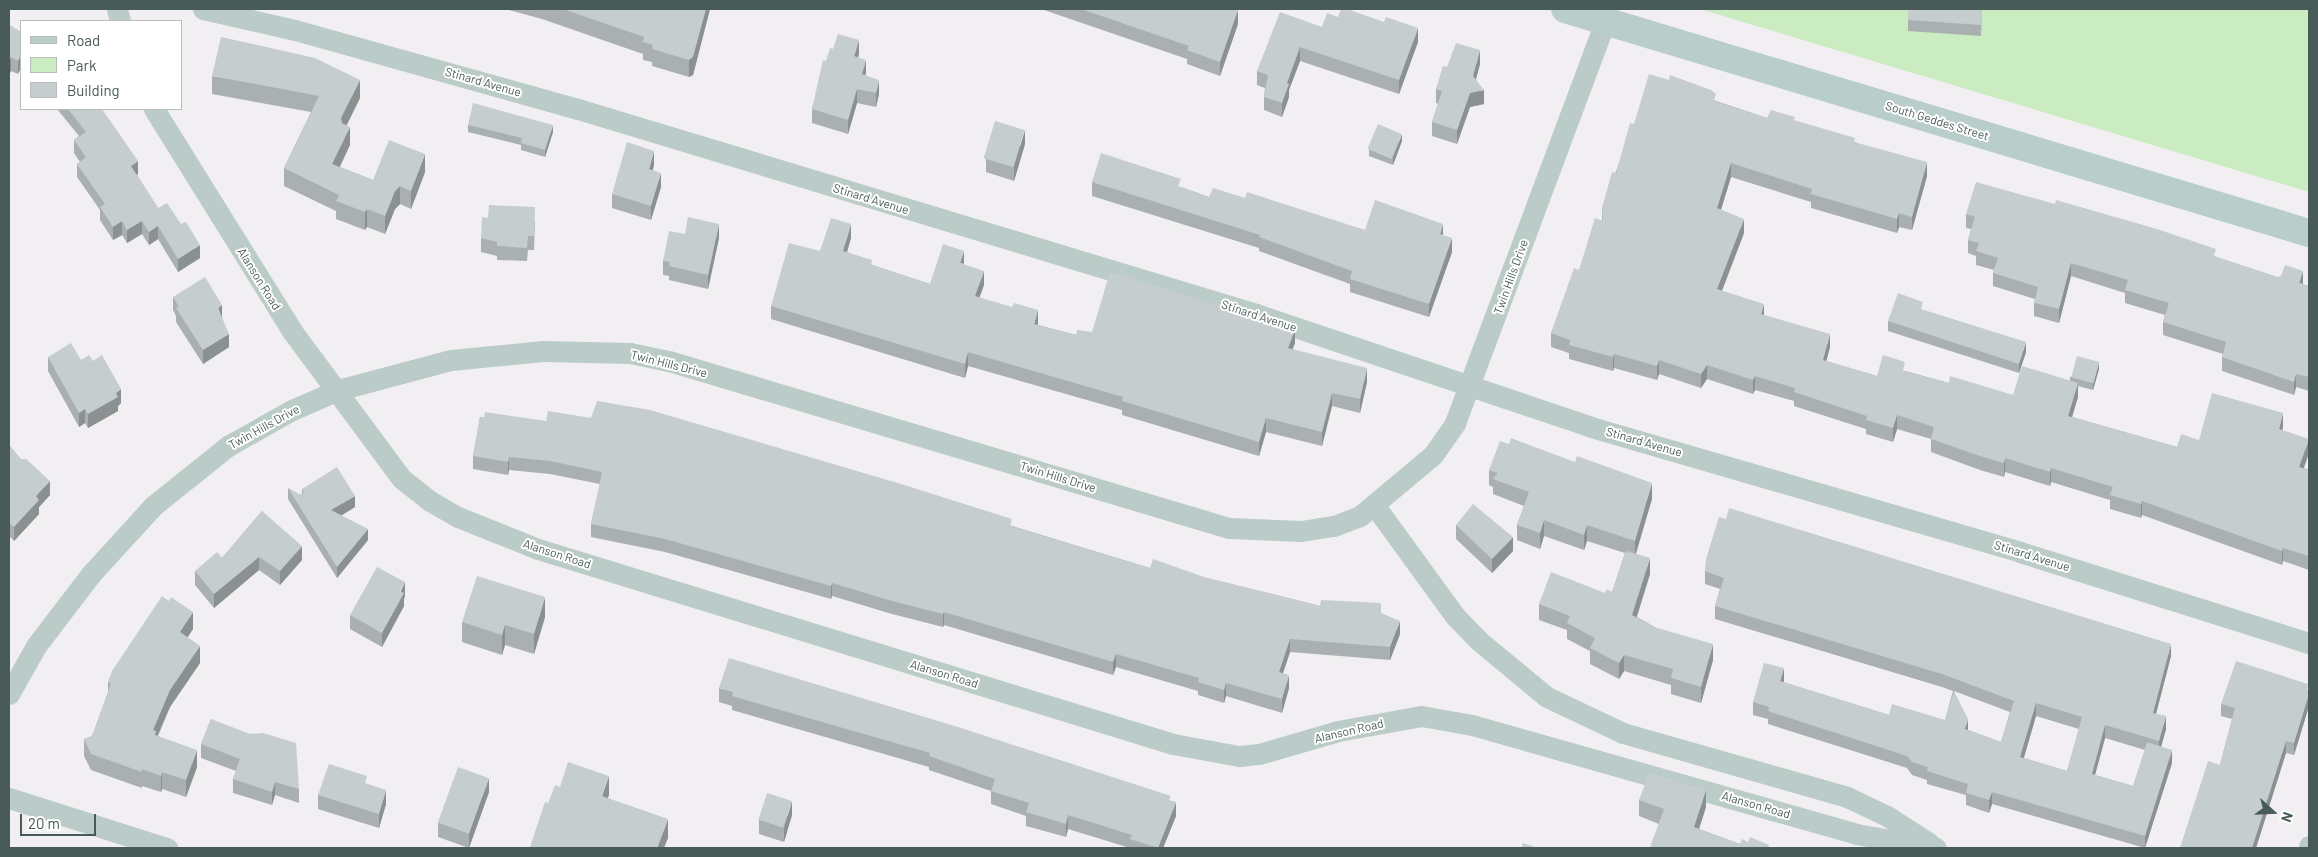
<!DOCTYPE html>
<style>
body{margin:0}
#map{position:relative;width:2318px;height:857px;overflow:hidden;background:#f1eff1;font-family:Barlow,sans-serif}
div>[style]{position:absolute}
.green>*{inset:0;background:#cbecc0}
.minor>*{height:21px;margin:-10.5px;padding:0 10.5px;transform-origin:10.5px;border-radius:10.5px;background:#bbcbc8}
.secondary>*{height:28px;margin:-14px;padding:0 14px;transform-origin:14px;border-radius:14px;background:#b9cdcb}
.wall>*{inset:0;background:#aab0b1}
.shaded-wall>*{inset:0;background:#8b9090}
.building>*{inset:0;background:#c6cdce;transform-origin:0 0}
span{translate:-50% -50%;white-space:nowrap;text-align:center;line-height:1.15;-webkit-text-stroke:4px #fff;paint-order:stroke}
.street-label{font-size:12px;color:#485b58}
.frame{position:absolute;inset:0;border:10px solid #485b58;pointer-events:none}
.legend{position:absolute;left:20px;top:20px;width:162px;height:90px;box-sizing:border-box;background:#fff;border:1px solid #b6bdbc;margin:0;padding:6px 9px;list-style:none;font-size:15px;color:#485b58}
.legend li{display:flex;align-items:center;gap:10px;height:25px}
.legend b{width:25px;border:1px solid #b6bdbc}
.north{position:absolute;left:2248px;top:787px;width:50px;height:50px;-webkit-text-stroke:4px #fff;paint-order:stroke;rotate:110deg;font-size:14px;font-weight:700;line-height:20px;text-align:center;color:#485b58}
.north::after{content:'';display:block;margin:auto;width:18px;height:22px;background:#485b58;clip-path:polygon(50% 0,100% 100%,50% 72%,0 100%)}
.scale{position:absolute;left:20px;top:814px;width:76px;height:22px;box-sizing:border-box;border:2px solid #485b58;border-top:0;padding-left:6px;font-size:15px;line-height:18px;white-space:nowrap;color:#485b58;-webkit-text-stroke:4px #fff;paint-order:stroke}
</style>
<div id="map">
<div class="green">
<div style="clip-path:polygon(1700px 9px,2309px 9px,2309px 192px)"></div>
</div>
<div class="minor">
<div style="left:117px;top:9px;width:12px;rotate:76deg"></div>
<div style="left:203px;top:9px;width:94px;rotate:12.9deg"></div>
<div style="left:295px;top:30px;width:294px;rotate:15.6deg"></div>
<div style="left:578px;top:109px;width:708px;rotate:16.82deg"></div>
<div style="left:1256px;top:314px;width:354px;rotate:18.6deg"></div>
<div style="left:1591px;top:427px;width:447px;rotate:16.2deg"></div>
<div style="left:2020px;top:552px;width:303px;rotate:17.5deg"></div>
<div style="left:154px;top:109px;width:261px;rotate:58.1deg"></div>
<div style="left:292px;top:331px;width:184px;rotate:53.4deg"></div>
<div style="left:402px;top:479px;width:36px;rotate:38deg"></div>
<div style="left:430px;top:501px;width:32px;rotate:30deg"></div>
<div style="left:458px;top:517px;width:86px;rotate:21.8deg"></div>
<div style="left:538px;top:549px;width:664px;rotate:17.07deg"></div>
<div style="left:1173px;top:744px;width:67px;rotate:10.3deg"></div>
<div style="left:1239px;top:756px;width:20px;rotate:-6deg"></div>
<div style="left:1259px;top:754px;width:82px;rotate:-16.2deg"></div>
<div style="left:1338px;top:731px;width:84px;rotate:-10.2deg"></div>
<div style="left:1421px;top:716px;width:52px;rotate:10deg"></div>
<div style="left:1472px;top:725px;width:399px;rotate:15.8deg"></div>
<div style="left:1856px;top:834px;width:81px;rotate:9.9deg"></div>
<div style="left:1375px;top:506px;width:136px;rotate:54deg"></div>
<div style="left:1455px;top:616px;width:33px;rotate:46deg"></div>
<div style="left:1478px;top:640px;width:89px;rotate:39.6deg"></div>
<div style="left:1547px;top:697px;width:84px;rotate:25.3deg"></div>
<div style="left:1623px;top:733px;width:233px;rotate:15.9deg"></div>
<div style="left:1847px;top:797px;width:44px;rotate:25.4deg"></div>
<div style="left:1887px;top:816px;width:50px;rotate:32.7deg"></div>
<div style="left:9px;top:694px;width:55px;rotate:-60.6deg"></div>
<div style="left:36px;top:646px;width:91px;rotate:-52.6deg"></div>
<div style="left:91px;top:574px;width:92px;rotate:-47.6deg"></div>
<div style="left:153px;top:506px;width:96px;rotate:-38.7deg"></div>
<div style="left:228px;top:446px;width:73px;rotate:-29.4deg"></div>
<div style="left:292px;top:410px;width:50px;rotate:-23.5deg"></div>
<div style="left:338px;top:390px;width:117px;rotate:-14.9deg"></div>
<div style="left:451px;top:360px;width:92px;rotate:-5.6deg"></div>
<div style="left:543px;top:351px;width:87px;rotate:1.3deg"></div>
<div style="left:630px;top:353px;width:40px;rotate:12deg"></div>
<div style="left:669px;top:361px;width:584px;rotate:16.61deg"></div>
<div style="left:1229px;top:528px;width:72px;rotate:2.4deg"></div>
<div style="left:1301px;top:531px;width:33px;rotate:-9deg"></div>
<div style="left:1334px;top:526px;width:28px;rotate:-21deg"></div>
<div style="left:1360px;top:516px;width:95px;rotate:-39.9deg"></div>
<div style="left:1433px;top:455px;width:39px;rotate:-55deg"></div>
<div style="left:1455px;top:423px;width:429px;rotate:-69.5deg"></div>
<div style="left:9px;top:798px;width:166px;rotate:17.6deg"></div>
<div style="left:2309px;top:848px;width:2px;rotate:-90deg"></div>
</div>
<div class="secondary">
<div style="left:1565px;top:9px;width:777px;rotate:16.76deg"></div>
</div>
<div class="wall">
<div style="clip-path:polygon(505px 9px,710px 9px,693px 75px,689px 77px,652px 66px,652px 62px,643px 60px,643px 54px,542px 19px)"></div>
<div style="clip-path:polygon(1041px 9px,1236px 9px,1238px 24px,1220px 76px,1187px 64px,1187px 59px)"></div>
<div style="clip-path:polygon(1908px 9px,1982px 9px,1981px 36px,1908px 31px)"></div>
<div style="clip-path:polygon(1338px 17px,1418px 42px,1399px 94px,1300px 61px,1289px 90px,1289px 97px,1282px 117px,1264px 110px,1264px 97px,1265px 88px,1257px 85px,1257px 71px)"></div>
<div style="clip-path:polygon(9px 25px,21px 32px,18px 74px,11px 71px)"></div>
<div style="clip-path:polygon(859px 54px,858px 57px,866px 73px,865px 75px,879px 94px,876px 107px,857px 103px,848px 134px,812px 123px,812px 109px,826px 61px)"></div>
<div style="clip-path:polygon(1480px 64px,1476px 79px,1484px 104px,1470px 107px,1457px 144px,1432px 136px,1432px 122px,1438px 104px,1436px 103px,1436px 89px,1447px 67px)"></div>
<div style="clip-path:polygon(212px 76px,360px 98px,347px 125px,350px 145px,340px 167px,373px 180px,425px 172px,411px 209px,400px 204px,395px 209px,385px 234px,367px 227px,365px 230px,336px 219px,336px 211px,284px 186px,284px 168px,311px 112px,212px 94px)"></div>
<div style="clip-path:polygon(1669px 80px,1716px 101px,1767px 118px,1795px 121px,1855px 142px,1927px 176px,1912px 230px,1899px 227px,1897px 233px,1811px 208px,1811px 202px,1731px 177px,1721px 210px,1744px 233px,1722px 291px,1764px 315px,1830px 347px,1826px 361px,1877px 376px,1905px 371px,1949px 383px,2013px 395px,2070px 381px,2070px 377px,2099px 369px,2093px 390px,2078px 386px,2078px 397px,2072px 417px,2177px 447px,2199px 440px,2283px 427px,2282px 431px,2309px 453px,2304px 468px,2309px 470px,2309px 570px,2283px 561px,2282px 565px,2142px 515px,2141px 518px,2110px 509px,2110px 500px,2051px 482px,2050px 486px,2005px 472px,2004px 477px,1980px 470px,1931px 452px,1931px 439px,1897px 429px,1893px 442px,1866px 434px,1866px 429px,1794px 406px,1794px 401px,1755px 390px,1753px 394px,1707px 379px,1701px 388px,1659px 374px,1657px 380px,1614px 368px,1613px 371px,1569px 359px,1569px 353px,1551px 347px,1551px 333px,1579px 270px,1602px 221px,1602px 208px,1634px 124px)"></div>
<div style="clip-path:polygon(57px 109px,102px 109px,138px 174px,137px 175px,158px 208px,200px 258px,178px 272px,158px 239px,149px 245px,142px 234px,127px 243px,122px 235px,113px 240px,100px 220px,100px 210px,77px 177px,77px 164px,80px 162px,74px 153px,74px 140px,79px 136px)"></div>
<div style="clip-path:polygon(468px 125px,553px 132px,545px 157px,521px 150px,521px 145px,468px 132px)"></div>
<div style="clip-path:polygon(1402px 141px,1393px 165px,1369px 156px,1369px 149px)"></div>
<div style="clip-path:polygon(1025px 144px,1014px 181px,986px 172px,986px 159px)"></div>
<div style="clip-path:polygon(654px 165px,653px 170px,661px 187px,651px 220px,612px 208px,612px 194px)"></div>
<div style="clip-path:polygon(1092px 182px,1181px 187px,1209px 197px,1245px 198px,1365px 230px,1443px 235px,1452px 252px,1429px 317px,1350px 292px,1350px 284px,1259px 251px,1259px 248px,1092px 196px)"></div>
<div style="clip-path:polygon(1966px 214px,2216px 257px,2277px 277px,2309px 286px,2309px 391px,2296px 387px,2294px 395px,2222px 371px,2222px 357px,2223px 354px,2163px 335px,2163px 322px,2165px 315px,2125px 303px,2125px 293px,2071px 276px,2059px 323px,2034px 316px,2034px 303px,2035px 299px,1993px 286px,1993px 273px,1994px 270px,1976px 265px,1976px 256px,1968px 253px,1968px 240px,1971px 229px,1966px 228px)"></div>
<div style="clip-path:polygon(535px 221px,534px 250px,528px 250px,527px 261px,497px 260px,497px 256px,481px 252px,481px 238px)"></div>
<div style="clip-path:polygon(685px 234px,719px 238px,708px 289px,669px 280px,669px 276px,663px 275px,663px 261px)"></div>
<div style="clip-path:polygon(851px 238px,847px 252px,872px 265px,930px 284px,964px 265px,984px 285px,979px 298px,1038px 325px,1076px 335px,1092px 332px,1295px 343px,1292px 349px,1367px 382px,1360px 413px,1332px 406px,1322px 446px,1266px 432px,1259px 456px,1122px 415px,1122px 410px,968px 366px,965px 378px,771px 319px,771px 306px)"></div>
<div style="clip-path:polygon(173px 297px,222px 317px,229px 347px,203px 364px,176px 322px,176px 316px,173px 310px)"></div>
<div style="clip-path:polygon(1923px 310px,2026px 352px,2019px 373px,1888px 331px,1888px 321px)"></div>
<div style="clip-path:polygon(48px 357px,81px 360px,121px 403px,118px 406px,118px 411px,88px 428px,85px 423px,79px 427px,48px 371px)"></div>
<div style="clip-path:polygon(480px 417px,1012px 526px,1150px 568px,1207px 578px,1320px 606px,1381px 614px,1400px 634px,1390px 660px,1290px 652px,1283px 673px,1289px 688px,1282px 713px,1226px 696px,1224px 703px,1198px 695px,1198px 691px,1116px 667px,1113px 675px,944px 625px,943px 627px,892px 614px,832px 596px,831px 599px,665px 552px,591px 537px,591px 524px,600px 484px,550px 474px,509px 470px,508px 475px,473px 469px,473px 456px)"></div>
<div style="clip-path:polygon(9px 445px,50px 495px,39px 507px,39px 514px,14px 541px,9px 536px)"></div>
<div style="clip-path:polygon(1489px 470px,1652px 499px,1635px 554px,1650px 574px,1637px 617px,1713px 660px,1701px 703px,1671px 694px,1671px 685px,1624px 671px,1619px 679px,1590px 664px,1590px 651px,1567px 639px,1567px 630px,1539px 620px,1539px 604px,1612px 592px,1625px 553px,1587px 541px,1584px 550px,1544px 536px,1540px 549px,1517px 540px,1517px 525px,1524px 506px,1493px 494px,1493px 487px,1489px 485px)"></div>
<div style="clip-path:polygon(288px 488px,300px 495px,302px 493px,302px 489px,355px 507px,341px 515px,368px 540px,337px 578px,288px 499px)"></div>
<div style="clip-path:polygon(262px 511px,302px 560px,280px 585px,259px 570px,214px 608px,195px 585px,195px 571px,222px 558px)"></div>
<div style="clip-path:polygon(1456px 525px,1513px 551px,1492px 573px,1456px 539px)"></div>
<div style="clip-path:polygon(evenodd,1705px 571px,2171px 656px,2156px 714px,2166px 729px,2161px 747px,2172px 763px,2145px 848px,1992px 804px,1989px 813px,1966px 805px,1966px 795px,1927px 784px,1927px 780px,1912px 775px,1907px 768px,1768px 724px,1768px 719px,1753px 715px,1753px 702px,1784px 681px,1783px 682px,1889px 715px,1945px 720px,1953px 691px,1942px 687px,1715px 619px,1715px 606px,1720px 589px,1705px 584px,1705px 571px,1954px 691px,2010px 712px,2001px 742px,1968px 730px,1954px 691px,1705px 571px,2036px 716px,2079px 729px,2067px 771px,2024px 758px,2036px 716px,1705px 571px,2105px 738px,2145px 750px,2133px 786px,2095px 775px,2105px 738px)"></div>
<div style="clip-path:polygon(405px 596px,404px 599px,404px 606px,382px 647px,350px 629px,350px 615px)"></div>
<div style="clip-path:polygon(169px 601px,193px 629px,187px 637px,200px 663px,170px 707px,158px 736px,197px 767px,186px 797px,162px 789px,161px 792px,142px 786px,142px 788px,91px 770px,84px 756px,84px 739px,92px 736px,108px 693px,108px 682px)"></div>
<div style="clip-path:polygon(545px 617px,534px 654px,505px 645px,502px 655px,462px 642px,462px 622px)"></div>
<div style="clip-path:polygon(719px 688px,1171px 801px,1176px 816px,1163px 848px,1130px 848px,1068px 829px,1066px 837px,1026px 826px,1026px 816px,991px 804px,991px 791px,929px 770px,929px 767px,732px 710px,732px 706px,719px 702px)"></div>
<div style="clip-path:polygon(2308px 690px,2309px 691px,2309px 706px,2294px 755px,2286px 753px,2256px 848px,2180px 848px,2220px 765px,2232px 719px,2221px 716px,2221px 704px)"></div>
<div style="clip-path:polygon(211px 719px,299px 789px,299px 803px,275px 795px,272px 805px,233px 793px,233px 779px,236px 771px,201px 758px,201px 744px)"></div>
<div style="clip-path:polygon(367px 784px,386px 804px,379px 828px,318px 809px,318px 795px)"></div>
<div style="clip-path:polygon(489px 792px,469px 848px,438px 837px,438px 823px)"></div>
<div style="clip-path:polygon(1639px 800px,1706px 807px,1699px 829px,1740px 844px,1748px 842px,1769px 848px,1650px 848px,1659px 824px,1639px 816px)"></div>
<div style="clip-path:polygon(792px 815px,784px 842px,759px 834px,759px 820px)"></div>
</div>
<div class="shaded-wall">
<div style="clip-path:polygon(706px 9px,710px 9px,693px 75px,689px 77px,689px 60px)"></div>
<div style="clip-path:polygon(1234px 9px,1236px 9px,1236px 14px,1238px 10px,1238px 24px,1220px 76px,1220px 62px)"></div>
<div style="clip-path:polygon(1418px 28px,1418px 42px,1399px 94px,1399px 80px)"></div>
<div style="clip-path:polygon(859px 40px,859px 54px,854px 70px,854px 56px)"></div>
<div style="clip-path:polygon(1300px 47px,1300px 61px,1289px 90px,1289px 97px,1282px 117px,1282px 103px,1287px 83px)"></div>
<div style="clip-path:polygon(1480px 50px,1480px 64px,1473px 90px,1473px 76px)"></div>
<div style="clip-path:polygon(21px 54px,21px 68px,18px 74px,18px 61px)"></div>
<div style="clip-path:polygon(11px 57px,11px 71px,9px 75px,9px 61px)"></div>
<div style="clip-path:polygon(866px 60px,866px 73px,862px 88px,862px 74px)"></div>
<div style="clip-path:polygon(360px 80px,360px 98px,341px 136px,341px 118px)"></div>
<div style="clip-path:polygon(879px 80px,879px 94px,876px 107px,876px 93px)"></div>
<div style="clip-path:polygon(857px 89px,857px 103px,848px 134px,848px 120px)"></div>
<div style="clip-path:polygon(1484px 90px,1484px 104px,1470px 107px,1457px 144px,1457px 130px,1470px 93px)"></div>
<div style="clip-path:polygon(553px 125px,553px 132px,545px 157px,545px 150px)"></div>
<div style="clip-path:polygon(350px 127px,350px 145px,332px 182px,332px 164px)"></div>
<div style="clip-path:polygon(1025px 130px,1025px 144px,1014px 181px,1014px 167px)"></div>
<div style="clip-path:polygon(1402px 134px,1402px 141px,1393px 165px,1393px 158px)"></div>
<div style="clip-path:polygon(654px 151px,654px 165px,649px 183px,649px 169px)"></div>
<div style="clip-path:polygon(425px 154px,425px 172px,411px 209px,411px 191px)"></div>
<div style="clip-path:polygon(138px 161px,138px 174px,131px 179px,131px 166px)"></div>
<div style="clip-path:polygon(1927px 162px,1927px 176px,1912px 230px,1912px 217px)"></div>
<div style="clip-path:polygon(1731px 163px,1731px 177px,1717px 222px,1717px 208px)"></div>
<div style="clip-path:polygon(661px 173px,661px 187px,651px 220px,651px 206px)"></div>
<div style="clip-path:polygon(400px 186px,400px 204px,395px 209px,385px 234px,385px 216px,395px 191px)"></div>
<div style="clip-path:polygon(367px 209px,367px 227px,365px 230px,365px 212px)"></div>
<div style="clip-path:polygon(1899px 213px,1899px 227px,1897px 233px,1897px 219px)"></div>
<div style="clip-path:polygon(1744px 219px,1744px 233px,1717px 303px,1717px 289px)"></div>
<div style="clip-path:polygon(122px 221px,122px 235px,113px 240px,113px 227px)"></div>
<div style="clip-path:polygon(142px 221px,142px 234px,127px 243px,127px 230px)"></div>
<div style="clip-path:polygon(719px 224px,719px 238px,708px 289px,708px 275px)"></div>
<div style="clip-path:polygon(851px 224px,851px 238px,843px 265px,843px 251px)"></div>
<div style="clip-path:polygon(1443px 224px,1443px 237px,1440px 234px)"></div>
<div style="clip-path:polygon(158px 226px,158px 239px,149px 245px,149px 232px)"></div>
<div style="clip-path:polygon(1452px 238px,1452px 252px,1429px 317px,1429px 304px)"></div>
<div style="clip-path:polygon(200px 245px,200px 258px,178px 272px,178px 259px)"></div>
<div style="clip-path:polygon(964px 251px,964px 264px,960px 263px)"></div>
<div style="clip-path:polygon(2071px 263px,2071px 276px,2059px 323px,2059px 309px)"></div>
<div style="clip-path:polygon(984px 271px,984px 285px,975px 310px,975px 296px)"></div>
<div style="clip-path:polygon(2303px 271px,2303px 284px,2299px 283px)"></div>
<div style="clip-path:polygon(1764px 304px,1764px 318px,1761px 314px)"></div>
<div style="clip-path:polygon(222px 305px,222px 319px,218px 308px)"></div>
<div style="clip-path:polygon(1038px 310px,1038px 324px,1034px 338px,1034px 324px)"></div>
<div style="clip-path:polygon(1295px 329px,1295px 343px,1288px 362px,1288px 348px)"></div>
<div style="clip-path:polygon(229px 334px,229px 347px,203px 364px,203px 350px)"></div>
<div style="clip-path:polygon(1830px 334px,1830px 347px,1823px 374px,1823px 360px)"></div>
<div style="clip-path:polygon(2026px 342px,2026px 352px,2019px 373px,2019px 364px)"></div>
<div style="clip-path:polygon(968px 352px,968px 366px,965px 378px,965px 364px)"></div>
<div style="clip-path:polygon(1614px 354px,1614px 368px,1613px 371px,1613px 357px)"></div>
<div style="clip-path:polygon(1659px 360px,1659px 374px,1657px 380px,1657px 366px)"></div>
<div style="clip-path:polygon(2099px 362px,2099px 369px,2093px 390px,2093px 383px)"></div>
<div style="clip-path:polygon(1707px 365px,1707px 379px,1701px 388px,1701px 374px)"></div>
<div style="clip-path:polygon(1367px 368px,1367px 382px,1360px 413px,1360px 399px)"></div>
<div style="clip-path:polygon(2296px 374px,2296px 387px,2294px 395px,2294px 382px)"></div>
<div style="clip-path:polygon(1755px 376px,1755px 390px,1753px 394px,1753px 380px)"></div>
<div style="clip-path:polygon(2078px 383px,2078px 397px,2068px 430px,2068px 416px)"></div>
<div style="clip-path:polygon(121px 389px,121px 403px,118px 406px,118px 411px,88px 428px,88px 414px)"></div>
<div style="clip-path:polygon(1332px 393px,1332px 406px,1322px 446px,1322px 432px)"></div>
<div style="clip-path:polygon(85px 409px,85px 423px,79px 427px,79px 413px)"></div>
<div style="clip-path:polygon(2283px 413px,2283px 427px,2279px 443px,2279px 429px)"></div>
<div style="clip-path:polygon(1897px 415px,1897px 429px,1893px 442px,1893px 428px)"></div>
<div style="clip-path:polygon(1266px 418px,1266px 432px,1259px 456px,1259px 442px)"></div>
<div style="clip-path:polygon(2309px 439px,2309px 453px,2299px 481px,2299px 467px)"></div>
<div style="clip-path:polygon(509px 457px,509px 470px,508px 475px,508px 462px)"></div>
<div style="clip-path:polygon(2005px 458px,2005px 472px,2004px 477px,2004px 463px)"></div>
<div style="clip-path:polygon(2051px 468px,2051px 482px,2050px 486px,2050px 472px)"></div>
<div style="clip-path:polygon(50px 481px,50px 495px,39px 507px,39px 514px,14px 541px,14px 527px,36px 496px)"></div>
<div style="clip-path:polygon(1652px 483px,1652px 499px,1635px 557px,1635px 541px)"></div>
<div style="clip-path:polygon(355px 496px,355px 507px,331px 522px,331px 510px)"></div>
<div style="clip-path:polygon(2142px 501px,2142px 515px,2141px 518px,2141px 504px)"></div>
<div style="clip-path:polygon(1544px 520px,1544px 536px,1540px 549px,1540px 533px)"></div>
<div style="clip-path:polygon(1587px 525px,1587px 541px,1584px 550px,1584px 535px)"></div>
<div style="clip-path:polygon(368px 529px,368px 540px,337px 578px,337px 567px)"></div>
<div style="clip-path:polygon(1513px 537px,1513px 551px,1492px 573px,1492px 559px)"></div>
<div style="clip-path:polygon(302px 546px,302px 560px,280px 585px,280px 571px)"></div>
<div style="clip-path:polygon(2283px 548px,2283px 561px,2282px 565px,2282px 551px)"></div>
<div style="clip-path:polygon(259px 557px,259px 570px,214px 608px,214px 594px)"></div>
<div style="clip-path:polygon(1650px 558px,1650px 574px,1632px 631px,1632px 615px)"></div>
<div style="clip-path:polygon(405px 582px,405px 596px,404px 599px,404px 606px,382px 647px,382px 633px)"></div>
<div style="clip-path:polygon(832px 583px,832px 596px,831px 599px,831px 586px)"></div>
<div style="clip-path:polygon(545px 597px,545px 617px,534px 654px,534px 634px)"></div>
<div style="clip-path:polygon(193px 612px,193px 629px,180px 649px,180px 632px)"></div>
<div style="clip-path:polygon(944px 612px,944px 625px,943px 627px,943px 614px)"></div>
<div style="clip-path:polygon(1400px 621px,1400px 634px,1390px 660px,1390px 647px)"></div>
<div style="clip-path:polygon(505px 625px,505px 645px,502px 655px,502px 635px)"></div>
<div style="clip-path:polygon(1290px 639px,1290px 652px,1279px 685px,1279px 672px)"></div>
<div style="clip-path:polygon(1713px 644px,1713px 660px,1701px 703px,1701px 687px)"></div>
<div style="clip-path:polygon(2171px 644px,2171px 656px,2153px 725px,2153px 713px)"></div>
<div style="clip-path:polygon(200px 646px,200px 663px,170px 707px,156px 739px,153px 730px,170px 690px)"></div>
<div style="clip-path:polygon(1116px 654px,1116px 667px,1113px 675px,1113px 662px)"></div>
<div style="clip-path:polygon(1624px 655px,1624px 671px,1619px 679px,1619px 663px)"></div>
<div style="clip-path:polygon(1784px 668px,1784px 681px,1780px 694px,1780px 681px)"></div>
<div style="clip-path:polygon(1289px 675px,1289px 688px,1282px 713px,1282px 699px)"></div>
<div style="clip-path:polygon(1226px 683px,1226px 696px,1224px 703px,1224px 690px)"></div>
<div style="clip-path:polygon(2309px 694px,2309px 706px,2294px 755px,2294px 743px)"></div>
<div style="clip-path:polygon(2036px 703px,2036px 716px,2020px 770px,2020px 757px)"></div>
<div style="clip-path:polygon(2166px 716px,2166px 729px,2159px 754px,2159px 741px)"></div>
<div style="clip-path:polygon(1968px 719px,1968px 732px,1965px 729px)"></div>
<div style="clip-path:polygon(2105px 725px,2105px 738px,2092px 786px,2092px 774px)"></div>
<div style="clip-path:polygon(2286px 741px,2286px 753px,2256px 848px,2252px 848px)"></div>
<div style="clip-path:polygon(197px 750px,197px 767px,186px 797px,186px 780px)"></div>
<div style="clip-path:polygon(2172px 750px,2172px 763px,2145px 848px,2145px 836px)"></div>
<div style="clip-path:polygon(162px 772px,162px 789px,161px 792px,161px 776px)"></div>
<div style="clip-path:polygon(609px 776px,609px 795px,602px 816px,602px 796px)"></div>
<div style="clip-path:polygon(489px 778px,489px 792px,469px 848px,469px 834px)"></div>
<div style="clip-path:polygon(275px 782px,275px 795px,272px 805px,272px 792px)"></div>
<div style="clip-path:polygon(386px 790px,386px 804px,379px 828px,379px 814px)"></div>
<div style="clip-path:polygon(1706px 790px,1706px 807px,1694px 844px,1694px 827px)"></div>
<div style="clip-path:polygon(1992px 792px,1992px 804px,1989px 813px,1989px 800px)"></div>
<div style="clip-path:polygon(792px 801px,792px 815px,784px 842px,784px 828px)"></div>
<div style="clip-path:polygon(1176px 802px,1176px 816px,1163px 848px,1158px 848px)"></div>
<div style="clip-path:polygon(1068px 815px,1068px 829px,1066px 837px,1066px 824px)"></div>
<div style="clip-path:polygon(668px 819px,668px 838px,664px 848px,657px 848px)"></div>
</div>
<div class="building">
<div style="clip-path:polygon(563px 9px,706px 9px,693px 57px,689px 60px,652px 49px,653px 45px,643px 42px,644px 37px)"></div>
<div style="clip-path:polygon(1081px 9px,1234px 9px,1233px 10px,1238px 10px,1220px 62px,1187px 50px,1189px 46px)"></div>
<div style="clip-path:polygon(1341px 9px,1347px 9px,1384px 22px,1386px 17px,1418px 28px,1399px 80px,1300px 47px,1287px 83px,1289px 84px,1282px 103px,1264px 97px,1268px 75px,1257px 71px,1280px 12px,1322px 27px,1327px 13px,1338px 17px)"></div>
<div style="clip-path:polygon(1908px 9px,1982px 9px,1981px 25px,1908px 20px)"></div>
<div style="clip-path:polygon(9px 25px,21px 32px,21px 54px,18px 61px,11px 57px,9px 61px)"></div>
<div style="clip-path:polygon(838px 34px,859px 40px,854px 56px,866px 60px,862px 74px,879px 80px,876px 93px,857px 89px,848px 120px,812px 109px,823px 60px,826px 61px,830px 48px,833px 49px)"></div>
<div style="clip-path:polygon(221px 37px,315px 58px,360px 80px,341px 118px,342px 123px,350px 127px,332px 164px,373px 180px,389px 140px,425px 154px,411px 191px,400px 186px,395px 191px,385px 216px,367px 209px,365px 212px,336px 201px,339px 195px,284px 168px,319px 96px,212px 76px)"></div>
<div style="clip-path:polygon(1456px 43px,1480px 50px,1473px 76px,1484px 90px,1470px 93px,1457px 130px,1432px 122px,1442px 91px,1436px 89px,1443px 66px,1447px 67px)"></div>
<div style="clip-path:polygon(1649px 74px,1669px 80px,1670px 75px,1711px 90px,1716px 94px,1714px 101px,1767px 118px,1771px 110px,1795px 117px,1794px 120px,1855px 138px,1854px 142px,1927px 162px,1912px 217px,1899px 213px,1897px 219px,1811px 194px,1812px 189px,1731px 163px,1717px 208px,1744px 219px,1717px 289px,1764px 304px,1761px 314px,1830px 334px,1823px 360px,1877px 376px,1883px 355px,1905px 362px,1903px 371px,1949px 383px,1950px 376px,2013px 395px,2022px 366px,2078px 383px,2068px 416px,2177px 447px,2181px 434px,2199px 440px,2212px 393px,2283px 413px,2279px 429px,2309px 439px,2299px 467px,2309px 470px,2309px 556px,2283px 548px,2282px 551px,2142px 501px,2141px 504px,2110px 495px,2113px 487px,2051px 468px,2050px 472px,2005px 458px,2004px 463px,1980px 456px,1931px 439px,1934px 427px,1897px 415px,1893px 428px,1866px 420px,1867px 416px,1794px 392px,1795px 388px,1755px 376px,1753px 380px,1707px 365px,1701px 374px,1659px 360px,1657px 366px,1614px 354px,1613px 357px,1569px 345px,1570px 340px,1551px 333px,1574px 268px,1579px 270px,1595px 218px,1603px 221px,1602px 208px,1612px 172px,1616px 173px,1630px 123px,1634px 124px)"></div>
<div style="clip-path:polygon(473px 103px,553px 125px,545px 150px,521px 143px,522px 138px,468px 125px)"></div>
<div style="clip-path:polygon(68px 109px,102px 109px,138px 161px,131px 166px,158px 208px,167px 203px,181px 224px,186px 222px,200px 245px,178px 259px,158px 226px,149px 232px,142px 221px,127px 230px,122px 221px,113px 227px,100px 207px,105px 204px,77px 164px,86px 157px,74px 140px,86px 132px)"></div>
<div style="left:995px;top:121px;width:31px;height:39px;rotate:17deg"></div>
<div style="left:1378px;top:124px;width:26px;height:27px;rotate:23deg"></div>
<div style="clip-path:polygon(627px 142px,654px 151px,649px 169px,661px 173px,651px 206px,612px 194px)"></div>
<div style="clip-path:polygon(1101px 153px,1181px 179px,1178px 186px,1209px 197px,1213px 188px,1245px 198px,1247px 192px,1365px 230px,1375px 200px,1443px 224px,1440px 234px,1452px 238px,1429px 304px,1350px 279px,1352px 271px,1259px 237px,1260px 235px,1092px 182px)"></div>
<div style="clip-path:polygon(1976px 182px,2055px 204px,2056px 200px,2157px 229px,2216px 249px,2214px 256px,2277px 277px,2281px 276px,2285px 265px,2303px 271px,2299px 283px,2309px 286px,2309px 377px,2296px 374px,2294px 382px,2222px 357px,2226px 342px,2163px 322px,2169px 303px,2125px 290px,2128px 280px,2071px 263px,2059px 309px,2034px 303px,2038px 287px,1993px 273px,1998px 258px,1976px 251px,1979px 243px,1968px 240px,1975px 217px,1966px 214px)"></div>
<div style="clip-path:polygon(489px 205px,535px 207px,534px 236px,528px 236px,527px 248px,497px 246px,497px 242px,481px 238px,482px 217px,488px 218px)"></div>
<div style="clip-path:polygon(688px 217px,719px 224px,708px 275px,669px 266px,670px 262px,663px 261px,669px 231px,685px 234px)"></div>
<div style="clip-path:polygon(831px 218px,851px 224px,843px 251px,872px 260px,871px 265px,930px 284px,943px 244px,964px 251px,960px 263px,984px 271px,975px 296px,1012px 307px,1014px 303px,1038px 310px,1034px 324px,1076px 335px,1077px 330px,1092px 332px,1110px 272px,1295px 329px,1288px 348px,1367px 368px,1360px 399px,1332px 393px,1322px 432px,1266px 418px,1259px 442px,1122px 401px,1123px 397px,968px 352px,965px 364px,771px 306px,789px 243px,820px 251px)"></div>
<div style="clip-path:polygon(205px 277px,222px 305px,218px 308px,229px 334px,203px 350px,176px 308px,179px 307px,173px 297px)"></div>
<div style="clip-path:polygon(1898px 293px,1923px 302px,1921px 309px,2026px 342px,2019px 364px,1888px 321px)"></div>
<div style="clip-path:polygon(71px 343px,81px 360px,89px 355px,93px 361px,102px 355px,121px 389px,116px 393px,118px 397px,88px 414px,85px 409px,79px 413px,48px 357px)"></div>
<div style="left:2077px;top:356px;width:23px;height:22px;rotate:15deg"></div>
<div style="clip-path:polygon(597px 401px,650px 410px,901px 484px,1012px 519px,1010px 526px,1150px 568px,1153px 559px,1207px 578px,1320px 606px,1321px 600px,1381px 603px,1381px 613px,1400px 621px,1390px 647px,1290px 639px,1279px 672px,1289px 675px,1282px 699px,1226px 683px,1224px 690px,1198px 682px,1199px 678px,1116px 654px,1113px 662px,944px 612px,943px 614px,892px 601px,832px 583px,831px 586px,665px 539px,591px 524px,602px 472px,550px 461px,509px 457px,508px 462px,473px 456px,480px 417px,484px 418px,485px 412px,546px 421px,548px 411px,591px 418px)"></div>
<div style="clip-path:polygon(1511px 438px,1575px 462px,1577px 456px,1652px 483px,1635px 541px,1587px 525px,1584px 535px,1544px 520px,1540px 533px,1517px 525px,1529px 492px,1493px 479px,1498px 473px,1489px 470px,1500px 441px,1509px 444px)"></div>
<div style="clip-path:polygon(9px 445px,21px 459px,26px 459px,50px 481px,36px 496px,39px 500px,14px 527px,9px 523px)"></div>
<div style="clip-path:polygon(337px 467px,355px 496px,331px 510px,368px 529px,337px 567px,288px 488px,300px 495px,304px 492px,302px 489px)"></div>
<div style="clip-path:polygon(1473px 504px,1513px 537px,1492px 559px,1456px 525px)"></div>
<div style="clip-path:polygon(evenodd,1729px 508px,2171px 644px,2153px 713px,2166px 716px,2159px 741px,2105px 725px,2092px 774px,2133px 786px,2147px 742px,2172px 750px,2145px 836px,1992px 792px,1989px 800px,1966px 793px,1968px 784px,1927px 771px,1928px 767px,1912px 762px,1907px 756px,1768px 711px,1769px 707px,1753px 702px,1764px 663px,1784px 668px,1780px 681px,1889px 715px,1892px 704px,1945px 720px,1954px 691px,1968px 719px,1965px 729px,2001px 742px,2014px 701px,1942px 674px,1715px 606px,1724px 578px,1705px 571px,1706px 559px,1719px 517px,1726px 519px,1729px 508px,2036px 703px,2082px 717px,2067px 771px,2020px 757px,2036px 703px)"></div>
<div style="clip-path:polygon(262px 511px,302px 546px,280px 571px,259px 557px,214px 594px,195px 571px,217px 552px,222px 558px)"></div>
<div style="clip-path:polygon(1626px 551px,1650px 558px,1632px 615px,1654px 627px,1713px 644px,1701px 687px,1671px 678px,1673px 669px,1624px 655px,1619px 663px,1590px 648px,1595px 638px,1567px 623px,1570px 616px,1539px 604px,1551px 572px,1605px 593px,1607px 589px,1612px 592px)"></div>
<div style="clip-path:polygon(377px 567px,405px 582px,400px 591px,404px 593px,382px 633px,350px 615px)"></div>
<div style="clip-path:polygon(477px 576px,545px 597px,534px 634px,505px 625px,502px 635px,462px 622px)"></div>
<div style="clip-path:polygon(162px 596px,169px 601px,171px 597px,193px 612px,180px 632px,200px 646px,170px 690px,153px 730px,156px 731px,155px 735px,197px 750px,186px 780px,162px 772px,161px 776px,142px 769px,142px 772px,91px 754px,84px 739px,92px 736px,111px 683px,108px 682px,112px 671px)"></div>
<div style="clip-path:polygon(729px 658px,958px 727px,1171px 796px,1169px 800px,1176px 802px,1158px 848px,1130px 839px,1132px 835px,1068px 815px,1066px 824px,1026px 812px,1029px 803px,991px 791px,995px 779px,929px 756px,930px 753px,732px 696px,733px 692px,719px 688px)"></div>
<div style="clip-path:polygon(2236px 661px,2308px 684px,2307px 690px,2309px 691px,2309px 694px,2294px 743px,2286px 741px,2252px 848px,2180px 848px,2208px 761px,2220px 765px,2235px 708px,2221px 704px)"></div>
<div style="clip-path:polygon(211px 719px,250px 734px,263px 733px,296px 743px,299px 789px,275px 782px,272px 792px,233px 779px,240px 759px,201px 744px)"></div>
<div style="clip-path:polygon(568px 762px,609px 776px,602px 796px,668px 819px,657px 848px,535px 848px,530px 847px,545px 802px,548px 803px,555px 785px,560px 787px)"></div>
<div style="clip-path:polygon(329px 764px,367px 776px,365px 783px,386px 790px,379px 814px,318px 795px)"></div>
<div style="left:458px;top:767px;width:33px;height:59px;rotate:20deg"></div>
<div style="clip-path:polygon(1649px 773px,1706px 790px,1694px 827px,1740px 844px,1742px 839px,1748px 842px,1750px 837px,1769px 845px,1768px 848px,1650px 848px,1664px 809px,1639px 800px)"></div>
<div style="left:767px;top:793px;width:26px;height:28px;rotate:18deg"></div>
<div style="clip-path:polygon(1523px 843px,1537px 848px,1521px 848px)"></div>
</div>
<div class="street-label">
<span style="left:483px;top:82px;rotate:16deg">Stinard Avenue</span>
<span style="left:1937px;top:121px;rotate:17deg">South Geddes Street</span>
<span style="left:871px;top:199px;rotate:17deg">Stinard Avenue</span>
<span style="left:1511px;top:277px;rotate:-70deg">Twin Hills Drive</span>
<span style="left:259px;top:279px;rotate:58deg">Alanson Road</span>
<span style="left:1259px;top:316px;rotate:18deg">Stinard Avenue</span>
<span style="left:669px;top:364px;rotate:14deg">Twin Hills Drive</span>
<span style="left:264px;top:427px;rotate:-29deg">Twin Hills Drive</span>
<span style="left:1644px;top:442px;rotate:16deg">Stinard Avenue</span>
<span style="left:1058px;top:477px;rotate:17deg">Twin Hills Drive</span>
<span style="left:557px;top:554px;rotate:18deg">Alanson Road</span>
<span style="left:2032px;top:556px;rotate:17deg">Stinard Avenue</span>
<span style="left:944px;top:674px;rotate:17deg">Alanson Road</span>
<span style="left:1349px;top:731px;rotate:-13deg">Alanson Road</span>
<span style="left:1756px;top:805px;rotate:16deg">Alanson Road</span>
</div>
<div class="frame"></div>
<ul class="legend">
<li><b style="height:6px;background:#b9cdcb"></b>Road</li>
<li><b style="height:14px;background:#cbecc0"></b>Park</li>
<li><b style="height:14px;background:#c6cdce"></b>Building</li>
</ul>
<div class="north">N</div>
<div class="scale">20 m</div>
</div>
